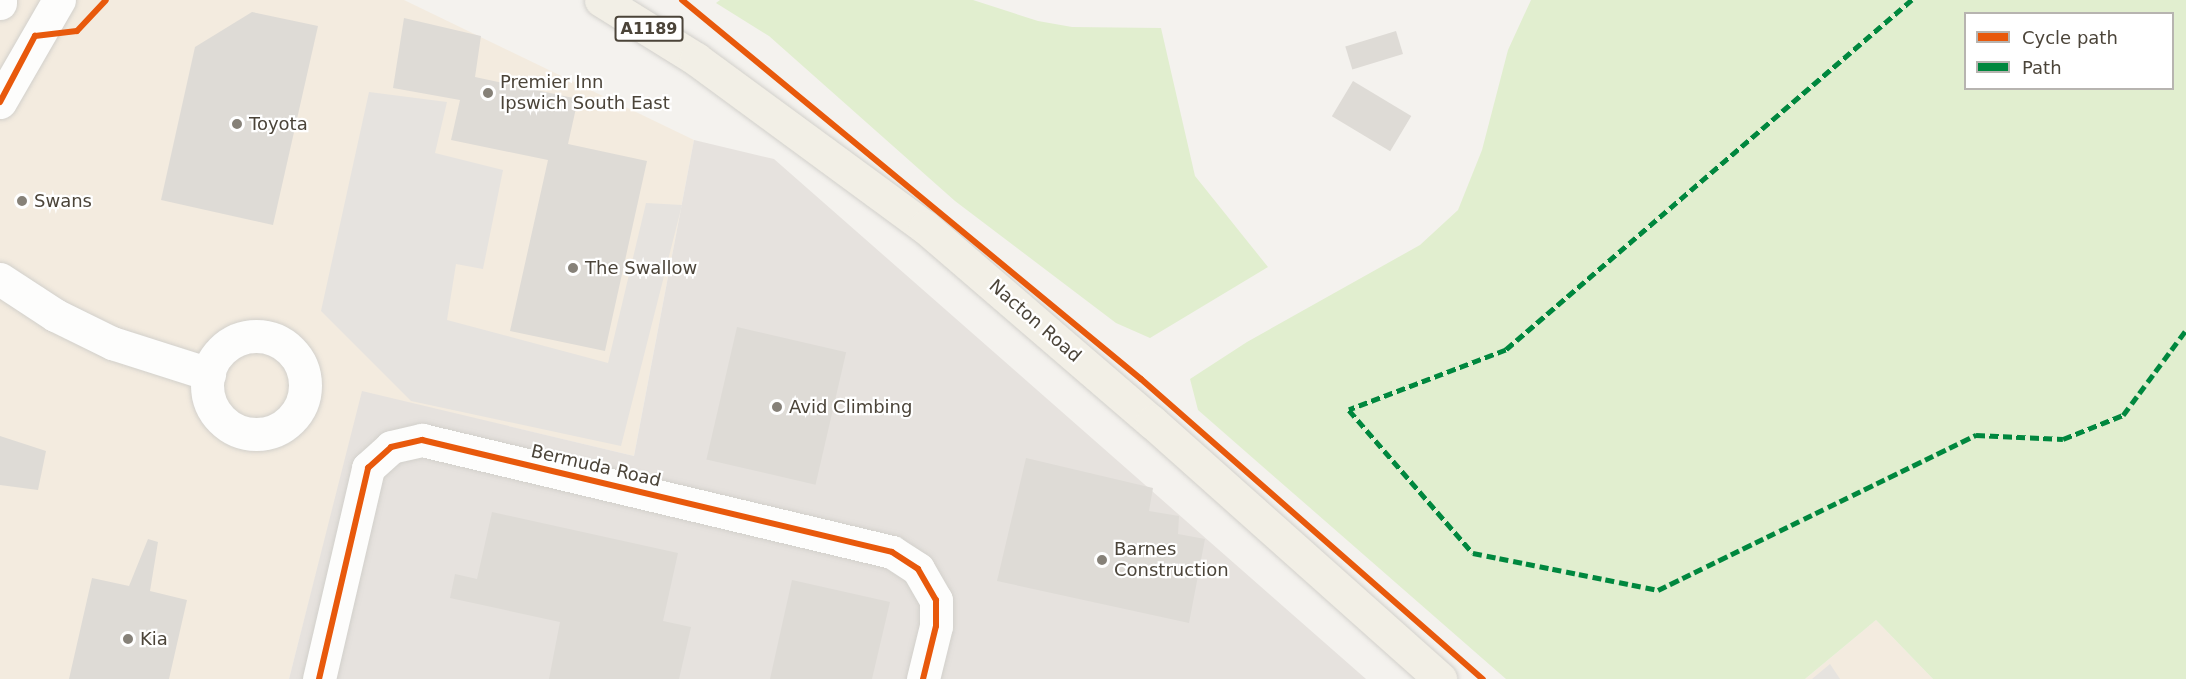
<!DOCTYPE html>
<style>
body{margin:0}
#map{position:relative;width:2186px;height:679px;overflow:hidden;background:#f4f2ee;font-family:"DejaVu Sans",sans-serif}
div>[style]{position:absolute}
.commercial>*{inset:0;background:#f3ebdf}
.industrial>*{inset:0;background:#e6e2de}
.green>*{inset:0;background:#e1eecf}
.parking>*{inset:0;background:#e6e3df}
.building>*{inset:0;background:#dedbd6;transform-origin:0 0}
.roads{filter:drop-shadow(0 0 2px #d2d0cb) drop-shadow(0 0 2px #d2d0cb)}
.minor>*{height:33px;margin:-16.5px;padding:0 16.5px;transform-origin:16.5px;border-radius:16.5px;background:#fdfdfc}
.minor>.ring{margin:-16.5px;padding:0;box-sizing:content-box;background:none;border:33px solid #fdfdfc;border-radius:50%}
.major>*{height:33px;margin:-16.5px;padding:0 16.5px;transform-origin:16.5px;border-radius:16.5px;background:#f2efe6}
.quiet>*{height:4.5px;margin-top:-2.25px;transform-origin:0;background:repeating-linear-gradient(90deg,#00873e 0 9px,transparent 0 13.5px)}
.cycleway>*{height:6px;margin:-3px;padding:0 3px;transform-origin:3px;border-radius:3px;background:#e8590c}
.dots>*{width:16px;height:16px;translate:-50% -50%;box-sizing:border-box;border:3px solid #fff;border-radius:50%}
span{translate:-50% -50%;white-space:nowrap;text-align:center;line-height:1.15;-webkit-text-stroke:4.5px #fff;paint-order:stroke}
.shield-label span{padding:2px 4px;background:#fff;border:2px solid;border-radius:4px;-webkit-text-stroke-width:0}
.shield-label{font-size:16px;color:#4b4439;font-weight:700}
.poi-label{font-size:18px;color:#4b4439}
.left{translate:0 -50%;text-align:left}
.street-label{font-size:18px;color:#4b4439}
.legend{position:absolute;left:1964px;top:12px;width:210px;height:78px;box-sizing:border-box;background:#fff;border:2px solid #b7b4b0;margin:0;padding:8px 10px;list-style:none;font-size:18px;color:#4b4439}
.legend li{display:flex;align-items:center;gap:12px;height:30px}
.legend b{width:30px;border:2px solid #b7b4b0}
</style>
<div id="map">
<div class="commercial">
<div style="clip-path:polygon(0 0,404px 0,694px 140px,634px 456px,363px 392px,289px 679px,0 679px)"></div>
<div style="clip-path:polygon(1876px 620px,1933px 679px,1805px 679px)"></div>
</div>
<div class="industrial">
<div style="clip-path:polygon(694px 140px,774px 159px,1366px 679px,289px 679px,362px 391px,634px 456px)"></div>
</div>
<div class="green">
<div style="clip-path:polygon(720px 0,973px 0,1038px 21px,1072px 27px,1161px 28px,1195px 176px,1268px 267px,1150px 338px,1116px 323px,955px 201px,769px 36px,716px 3px)"></div>
<div style="clip-path:polygon(evenodd,1531px 0,2186px 0,2186px 679px,1933px 679px,1876px 620px,1805px 679px,1506px 679px,1198px 410px,1190px 379px,1247px 342px,1420px 245px,1458px 210px,1482px 150px,1508px 50px,1531px 0,1966px 14px,2172px 14px,2172px 88px,1966px 88px,1966px 14px)"></div>
</div>
<div class="parking">
<div style="clip-path:polygon(369px 92px,447px 102px,435px 153px,503px 170px,483px 269px,456px 264px,447px 320px,608px 363px,646px 203px,682px 205px,621px 446px,411px 401px,321px 311px)"></div>
<div style="clip-path:polygon(1830px 664px,1840px 679px,1812px 679px)"></div>
</div>
<div class="building">
<div style="clip-path:polygon(252px 12px,318px 26px,273px 225px,161px 200px,195px 47px)"></div>
<div style="clip-path:polygon(404px 18px,481px 36px,475px 77px,578px 99px,568px 144px,647px 161px,605px 351px,510px 331px,548px 160px,451px 140px,460px 100px,393px 88px)"></div>
<div style="left:1396px;top:31px;width:24px;height:53px;rotate:73deg"></div>
<div style="left:1353px;top:81px;width:68px;height:41px;rotate:31deg"></div>
<div style="left:737px;top:327px;width:112px;height:136px;rotate:13deg"></div>
<div style="clip-path:polygon(0 436px,46px 451px,38px 490px,0 485px)"></div>
<div style="clip-path:polygon(1026px 458px,1153px 488px,1149px 511px,1179px 516px,1178px 534px,1205px 539px,1189px 623px,997px 581px)"></div>
<div style="clip-path:polygon(492px 512px,678px 553px,663px 621px,691px 627px,679px 679px,549px 679px,560px 622px,450px 598px,455px 574px,477px 579px)"></div>
<div style="clip-path:polygon(148px 539px,158px 542px,150px 591px,187px 600px,169px 679px,69px 679px,92px 578px,129px 586px)"></div>
<div style="clip-path:polygon(792px 580px,890px 602px,872px 679px,770px 679px)"></div>
</div>
<div class="roads">
<div class="minor">
<div style="left:0;top:3px;width:3px;rotate:-90deg"></div>
<div style="left:0;top:102px;width:118px;rotate:-60deg"></div>
<div style="left:0;top:279px;width:66px;rotate:33.2deg"></div>
<div style="left:55px;top:315px;width:64px;rotate:26.2deg"></div>
<div style="left:112px;top:343px;width:102px;rotate:17.7deg"></div>
<div class="ring" style="left:207px;top:336px;width:65px;height:65px"></div>
<div style="left:319px;top:679px;width:217px;rotate:-76.9deg"></div>
<div style="left:368px;top:468px;width:31px;rotate:-42deg"></div>
<div style="left:391px;top:447px;width:32px;rotate:-13deg"></div>
<div style="left:422px;top:440px;width:483px;rotate:13.4deg"></div>
<div style="left:892px;top:552px;width:31px;rotate:33deg"></div>
<div style="left:918px;top:569px;width:36px;rotate:60deg"></div>
<div style="left:936px;top:600px;width:26px;rotate:90deg"></div>
<div style="left:936px;top:626px;width:55px;rotate:103.8deg"></div>
</div>
<div class="major">
<div style="left:601px;top:0;width:112px;rotate:31.8deg"></div>
<div style="left:696px;top:59px;width:284px;rotate:36.3deg"></div>
<div style="left:925px;top:227px;width:299px;rotate:40.7deg"></div>
<div style="left:1152px;top:422px;width:386px;rotate:41.7deg"></div>
</div>
</div>
<div class="quiet">
<div style="left:1912px;top:0;width:536px;rotate:139.24deg"></div>
<div style="left:1506px;top:350px;width:168px;rotate:159.1deg"></div>
<div style="left:1349px;top:410px;width:189px;rotate:49.1deg"></div>
<div style="left:1473px;top:553px;width:189px;rotate:11.3deg"></div>
<div style="left:1658px;top:590px;width:354px;rotate:-26deg"></div>
<div style="left:1976px;top:435px;width:87px;rotate:2.6deg"></div>
<div style="left:2063px;top:439px;width:65px;rotate:-21.8deg"></div>
<div style="left:2123px;top:415px;width:106px;rotate:-53.5deg"></div>
</div>
<div class="cycleway">
<div style="left:682px;top:0;width:595px;rotate:39.55deg"></div>
<div style="left:1141px;top:379px;width:455px;rotate:41.3deg"></div>
<div style="left:0;top:102px;width:75px;rotate:-62.1deg"></div>
<div style="left:35px;top:36px;width:42px;rotate:-6.8deg"></div>
<div style="left:77px;top:31px;width:42px;rotate:-46.9deg"></div>
<div style="left:319px;top:679px;width:217px;rotate:-76.9deg"></div>
<div style="left:368px;top:468px;width:31px;rotate:-42deg"></div>
<div style="left:391px;top:447px;width:32px;rotate:-13deg"></div>
<div style="left:422px;top:440px;width:483px;rotate:13.4deg"></div>
<div style="left:892px;top:552px;width:31px;rotate:33deg"></div>
<div style="left:918px;top:569px;width:36px;rotate:60deg"></div>
<div style="left:936px;top:600px;width:26px;rotate:90deg"></div>
<div style="left:936px;top:626px;width:55px;rotate:103.8deg"></div>
</div>
<div class="dots">
<div style="left:488px;top:93px;background:#868178"></div>
<div style="left:237px;top:124px;background:#868178"></div>
<div style="left:22px;top:201px;background:#868178"></div>
<div style="left:573px;top:268px;background:#868178"></div>
<div style="left:777px;top:407px;background:#868178"></div>
<div style="left:1102px;top:560px;background:#868178"></div>
<div style="left:128px;top:639px;background:#868178"></div>
</div>
<div class="shield-label">
<span style="left:649px;top:29px">A1189</span>
</div>
<div class="poi-label">
<span class="left" style="left:500px;top:93px">Premier Inn<br>Ipswich South East</span>
<span class="left" style="left:249px;top:124px">Toyota</span>
<span class="left" style="left:34px;top:201px">Swans</span>
<span class="left" style="left:585px;top:268px">The Swallow</span>
<span class="left" style="left:789px;top:407px">Avid Climbing</span>
<span class="left" style="left:1114px;top:560px">Barnes<br>Construction</span>
<span class="left" style="left:140px;top:639px">Kia</span>
</div>
<div class="street-label">
<span style="left:1035px;top:321px;rotate:41deg">Nacton Road</span>
<span style="left:596px;top:466px;rotate:13deg">Bermuda Road</span>
</div>
<ul class="legend">
<li><b style="height:8px;background:#e8590c"></b>Cycle path</li>
<li><b style="height:8px;background:#00873e"></b>Path</li>
</ul>
</div>
